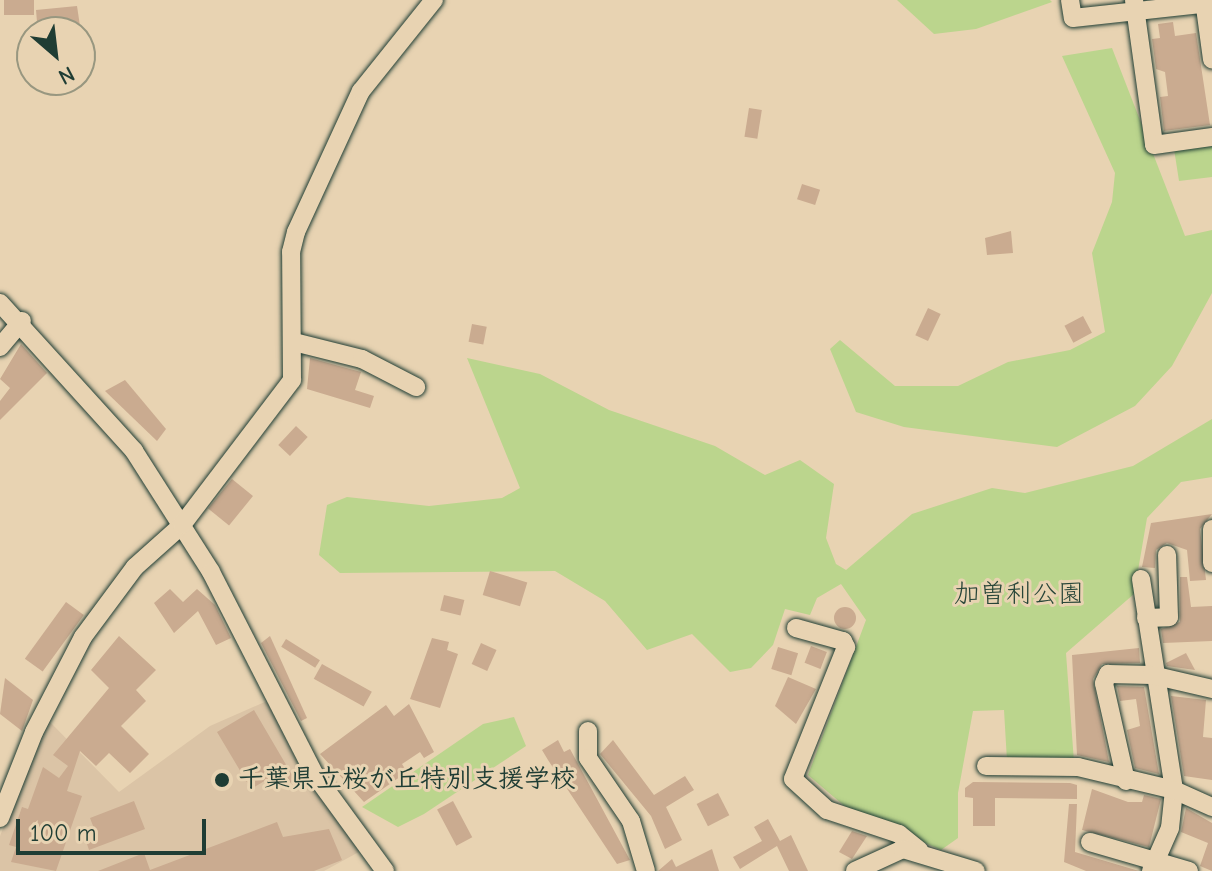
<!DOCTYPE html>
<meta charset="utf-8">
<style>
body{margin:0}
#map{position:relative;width:1212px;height:871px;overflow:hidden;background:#e8d3b2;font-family:"Comic Neue","Klee One",sans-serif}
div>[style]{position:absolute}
.built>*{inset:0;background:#dbc4a6}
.green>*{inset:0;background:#bbd58d}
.building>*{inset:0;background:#caab90;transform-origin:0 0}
.round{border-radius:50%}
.roads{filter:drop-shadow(0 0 2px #1f3d34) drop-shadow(0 0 2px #1f3d34)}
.minor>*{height:18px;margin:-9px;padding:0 9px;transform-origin:9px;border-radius:9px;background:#e8d3b2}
.dots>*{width:22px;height:22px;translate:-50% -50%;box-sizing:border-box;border:4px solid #e8d3b2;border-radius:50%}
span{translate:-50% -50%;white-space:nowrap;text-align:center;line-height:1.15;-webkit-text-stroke:6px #e8d3b2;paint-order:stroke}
.park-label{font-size:26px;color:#274538}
.poi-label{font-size:26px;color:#1f3d34;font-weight:700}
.left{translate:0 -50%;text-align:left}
.north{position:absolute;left:16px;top:16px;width:80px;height:80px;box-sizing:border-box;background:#e8d3b2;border:2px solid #989780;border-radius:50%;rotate:152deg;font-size:22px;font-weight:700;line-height:32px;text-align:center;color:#1f3d34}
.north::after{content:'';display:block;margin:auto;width:28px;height:36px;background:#1f3d34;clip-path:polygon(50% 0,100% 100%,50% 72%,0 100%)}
.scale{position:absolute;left:16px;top:819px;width:190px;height:36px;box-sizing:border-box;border:4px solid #1f3d34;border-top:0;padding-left:10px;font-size:24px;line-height:28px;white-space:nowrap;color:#1f3d34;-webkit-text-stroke:6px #e8d3b2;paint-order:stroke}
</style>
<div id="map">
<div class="built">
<div style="clip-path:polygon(267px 701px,301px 769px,368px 847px,324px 871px,0 871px,0 836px,47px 719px,119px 792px,210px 726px)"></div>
</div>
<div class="green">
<div style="clip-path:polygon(897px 0,1050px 0,1052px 2px,976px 29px,934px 34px)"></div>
<div style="clip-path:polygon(1112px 48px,1185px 236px,1212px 230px,1212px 293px,1172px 366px,1135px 406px,1057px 447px,904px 427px,856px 412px,830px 349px,840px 340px,895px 386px,958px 386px,1008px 362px,1070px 350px,1105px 332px,1092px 253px,1112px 202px,1115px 173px,1062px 56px)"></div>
<div style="clip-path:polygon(1212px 146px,1212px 177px,1179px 181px,1174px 149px)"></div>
<div style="clip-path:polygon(467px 358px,540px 374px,609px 410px,715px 446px,765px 475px,800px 460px,834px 484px,826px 538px,836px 564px,846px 570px,912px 514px,992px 488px,1025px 493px,1133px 466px,1212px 419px,1212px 477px,1181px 482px,1147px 518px,1134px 594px,1066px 653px,1074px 762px,1007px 761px,1004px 710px,973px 711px,958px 793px,958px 838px,941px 850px,848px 809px,808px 775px,866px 620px,841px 584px,817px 598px,810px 615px,785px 609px,773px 645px,751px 668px,730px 672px,692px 634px,647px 650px,605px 601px,555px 571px,340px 573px,319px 555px,327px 505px,347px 497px,429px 506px,502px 498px,520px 488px)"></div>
<div style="clip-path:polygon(514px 717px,526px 746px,424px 814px,398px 827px,362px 807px,483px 724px)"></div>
</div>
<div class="building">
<div style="left:4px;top:0;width:30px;height:15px"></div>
<div style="clip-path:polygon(77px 6px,80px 26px,37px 22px,36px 10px)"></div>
<div style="clip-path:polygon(1173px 22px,1175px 36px,1196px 33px,1210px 125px,1164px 131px,1160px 97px,1168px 96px,1165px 72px,1156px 69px,1152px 39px,1160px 38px,1158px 24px)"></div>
<div style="left:749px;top:108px;width:13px;height:29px;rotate:9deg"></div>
<div style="left:802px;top:184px;width:19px;height:16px;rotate:18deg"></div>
<div style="clip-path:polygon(1011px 231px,1013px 253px,987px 255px,985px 238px)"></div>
<div style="left:928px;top:308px;width:14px;height:30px;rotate:25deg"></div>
<div style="left:1083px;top:316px;width:19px;height:21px;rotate:62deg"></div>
<div style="left:472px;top:324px;width:15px;height:18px;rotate:11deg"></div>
<div style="clip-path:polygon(21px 344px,47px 373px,0 420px,0 401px,10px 388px,0 379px)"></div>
<div style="clip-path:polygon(310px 358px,361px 372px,355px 390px,374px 396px,370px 408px,307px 389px)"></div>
<div style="clip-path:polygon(125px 380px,166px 429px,157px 441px,105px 391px)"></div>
<div style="left:296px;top:426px;width:16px;height:26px;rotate:43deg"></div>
<div style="left:232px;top:479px;width:27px;height:38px;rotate:39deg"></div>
<div style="clip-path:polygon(1212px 514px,1200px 529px,1206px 580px,1190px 581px,1187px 550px,1167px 543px,1156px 550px,1155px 568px,1142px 567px,1151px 523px)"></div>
<div style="left:490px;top:571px;width:39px;height:25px;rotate:17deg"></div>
<div style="clip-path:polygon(1180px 577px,1187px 577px,1191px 607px,1212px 606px,1212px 641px,1163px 643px,1161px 629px,1180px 622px)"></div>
<div style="clip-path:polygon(170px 589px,183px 602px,197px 589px,215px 605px,231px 638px,216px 645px,198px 611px,174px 633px,154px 603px)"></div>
<div style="left:444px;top:595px;width:21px;height:16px;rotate:14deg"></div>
<div style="left:66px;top:602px;width:22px;height:70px;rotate:36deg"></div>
<div class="round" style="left:834px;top:607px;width:22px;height:22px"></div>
<div style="clip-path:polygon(119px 636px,156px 670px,136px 690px,146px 701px,121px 726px,149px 754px,130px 773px,109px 753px,96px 766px,80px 751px,67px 791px,82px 796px,56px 871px,11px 862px,16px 847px,9px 845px,22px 807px,28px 809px,43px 767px,59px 778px,68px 766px,53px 755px,109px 688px,91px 670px)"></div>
<div style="clip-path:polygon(270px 636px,307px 718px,301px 721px,261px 643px)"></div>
<div style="clip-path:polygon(432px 638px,449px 642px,447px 650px,458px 654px,440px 708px,410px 699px)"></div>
<div style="left:286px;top:639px;width:40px;height:9px;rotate:32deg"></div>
<div style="left:481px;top:643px;width:17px;height:23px;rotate:24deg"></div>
<div style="left:811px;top:646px;width:17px;height:18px;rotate:21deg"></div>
<div style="left:778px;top:647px;width:21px;height:23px;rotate:17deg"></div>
<div style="clip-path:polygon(1139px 648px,1140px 663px,1102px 664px,1093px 679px,1109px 762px,1077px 755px,1072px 655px)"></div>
<div style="clip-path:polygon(1186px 653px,1195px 670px,1167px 666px,1166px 663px)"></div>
<div style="left:322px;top:664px;width:57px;height:17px;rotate:29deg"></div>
<div style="clip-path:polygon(788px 677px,816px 689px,796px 724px,775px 706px)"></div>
<div style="clip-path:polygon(5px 678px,33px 700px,22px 731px,0 714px)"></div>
<div style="clip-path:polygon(1117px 686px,1144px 687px,1159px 774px,1135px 768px,1127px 730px,1140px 726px,1136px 699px,1120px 701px)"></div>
<div style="clip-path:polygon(1171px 696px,1206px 700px,1203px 737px,1212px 738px,1212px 780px,1184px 776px)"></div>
<div style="clip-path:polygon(409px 704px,434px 752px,424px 758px,420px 752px,402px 764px,407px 772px,364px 802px,320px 754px,386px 705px,394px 716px)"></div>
<div style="clip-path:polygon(254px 710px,295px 780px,284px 786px,276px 774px,251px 789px,217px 732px)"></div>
<div style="clip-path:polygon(558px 740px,564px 752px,570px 749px,630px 860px,617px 864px,548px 760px,542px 750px)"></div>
<div style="clip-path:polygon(613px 740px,654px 795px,685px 776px,694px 790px,666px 807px,682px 840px,665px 849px,651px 816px,600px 754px)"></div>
<div style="clip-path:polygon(973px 782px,1070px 783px,1077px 785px,1077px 799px,995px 798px,995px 826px,973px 826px,973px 798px,965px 797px,965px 788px)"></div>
<div style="clip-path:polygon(1092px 789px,1128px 802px,1142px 802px,1144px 795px,1161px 799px,1149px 847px,1082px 830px)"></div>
<div style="left:718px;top:793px;width:25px;height:24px;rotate:63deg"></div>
<div style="clip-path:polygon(134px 801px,145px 829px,89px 850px,84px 835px,95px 831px,90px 818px)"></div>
<div style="left:453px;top:801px;width:41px;height:18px;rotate:62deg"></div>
<div style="clip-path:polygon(1069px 804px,1077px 804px,1075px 852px,1139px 871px,1086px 871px,1064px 862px)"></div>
<div style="clip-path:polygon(1186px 808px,1212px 823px,1212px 871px,1200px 866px,1208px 843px,1181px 832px)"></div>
<div style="clip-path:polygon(768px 819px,780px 841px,791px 835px,808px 871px,789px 871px,777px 846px,740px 869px,733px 857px,762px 841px,754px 827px)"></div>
<div style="clip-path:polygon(277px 822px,283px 837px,329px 829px,342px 860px,314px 871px,98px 871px,144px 853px,150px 870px)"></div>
<div style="clip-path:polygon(852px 831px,867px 836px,852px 859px,839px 852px)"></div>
<div style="clip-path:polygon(712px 849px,719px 871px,658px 871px,672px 859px,676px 867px)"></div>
</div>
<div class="roads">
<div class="minor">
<div style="left:1070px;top:0;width:18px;rotate:81deg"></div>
<div style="left:1073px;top:18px;width:140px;rotate:-6.2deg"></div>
<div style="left:1134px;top:0;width:146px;rotate:82.1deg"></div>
<div style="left:1154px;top:145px;width:59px;rotate:-7.9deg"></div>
<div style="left:1204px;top:0;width:60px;rotate:82.3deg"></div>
<div style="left:0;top:303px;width:200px;rotate:47.8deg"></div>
<div style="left:134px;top:451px;width:143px;rotate:57.5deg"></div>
<div style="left:211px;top:572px;width:228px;rotate:62.9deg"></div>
<div style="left:315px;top:775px;width:119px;rotate:53.9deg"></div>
<div style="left:294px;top:342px;width:70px;rotate:14deg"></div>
<div style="left:362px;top:359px;width:61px;rotate:27.4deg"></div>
<div style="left:0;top:347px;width:34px;rotate:-50deg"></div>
<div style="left:1212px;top:529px;width:34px;rotate:90deg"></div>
<div style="left:1141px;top:579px;width:214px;rotate:81.1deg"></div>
<div style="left:1174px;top:790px;width:38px;rotate:96deg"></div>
<div style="left:1170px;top:828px;width:47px;rotate:113.8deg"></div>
<div style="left:1146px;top:618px;width:23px;rotate:-2deg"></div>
<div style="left:1169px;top:617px;width:62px;rotate:-91.8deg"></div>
<div style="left:796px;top:628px;width:49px;rotate:15.5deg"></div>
<div style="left:843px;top:641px;width:7px;rotate:63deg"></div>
<div style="left:846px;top:647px;width:142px;rotate:111.9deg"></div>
<div style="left:793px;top:779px;width:46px;rotate:42.4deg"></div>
<div style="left:827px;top:810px;width:76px;rotate:18.4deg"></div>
<div style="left:899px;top:834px;width:26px;rotate:39deg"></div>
<div style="left:588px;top:731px;width:27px;rotate:90deg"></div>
<div style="left:588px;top:758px;width:76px;rotate:55.7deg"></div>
<div style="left:631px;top:821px;width:52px;rotate:73.3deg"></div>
<div style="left:986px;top:766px;width:92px;rotate:0.6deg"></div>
<div style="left:1078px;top:767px;width:99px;rotate:13.5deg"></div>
<div style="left:1174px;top:790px;width:42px;rotate:24.1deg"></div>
<div style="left:1126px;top:781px;width:100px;rotate:-102.7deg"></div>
<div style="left:1104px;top:683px;width:10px;rotate:-66deg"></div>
<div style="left:1108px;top:674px;width:44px;rotate:1.3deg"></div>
<div style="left:1152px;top:675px;width:62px;rotate:13.1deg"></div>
<div style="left:0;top:818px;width:92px;rotate:-68.4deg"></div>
<div style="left:34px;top:732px;width:107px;rotate:-62.7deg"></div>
<div style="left:83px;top:637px;width:87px;rotate:-53.4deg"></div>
<div style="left:135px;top:567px;width:63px;rotate:-41.8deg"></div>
<div style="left:182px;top:525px;width:182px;rotate:-52.8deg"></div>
<div style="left:292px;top:380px;width:128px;rotate:-90.4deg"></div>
<div style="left:291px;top:252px;width:21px;rotate:-76deg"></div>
<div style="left:296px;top:232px;width:155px;rotate:-65.3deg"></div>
<div style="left:361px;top:91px;width:117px;rotate:-51.3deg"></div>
<div style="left:1090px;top:842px;width:103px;rotate:16.3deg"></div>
<div style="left:855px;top:871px;width:53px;rotate:-24.6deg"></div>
<div style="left:903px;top:849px;width:76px;rotate:16.8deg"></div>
</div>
</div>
<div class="dots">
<div style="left:222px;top:780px;background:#1f3d34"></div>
</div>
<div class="park-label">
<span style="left:1019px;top:595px">加曽利公園</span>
</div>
<div class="poi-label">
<span class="left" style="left:238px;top:780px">千葉県立桜が丘特別支援学校</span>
</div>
<div class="north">N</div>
<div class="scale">100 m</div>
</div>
